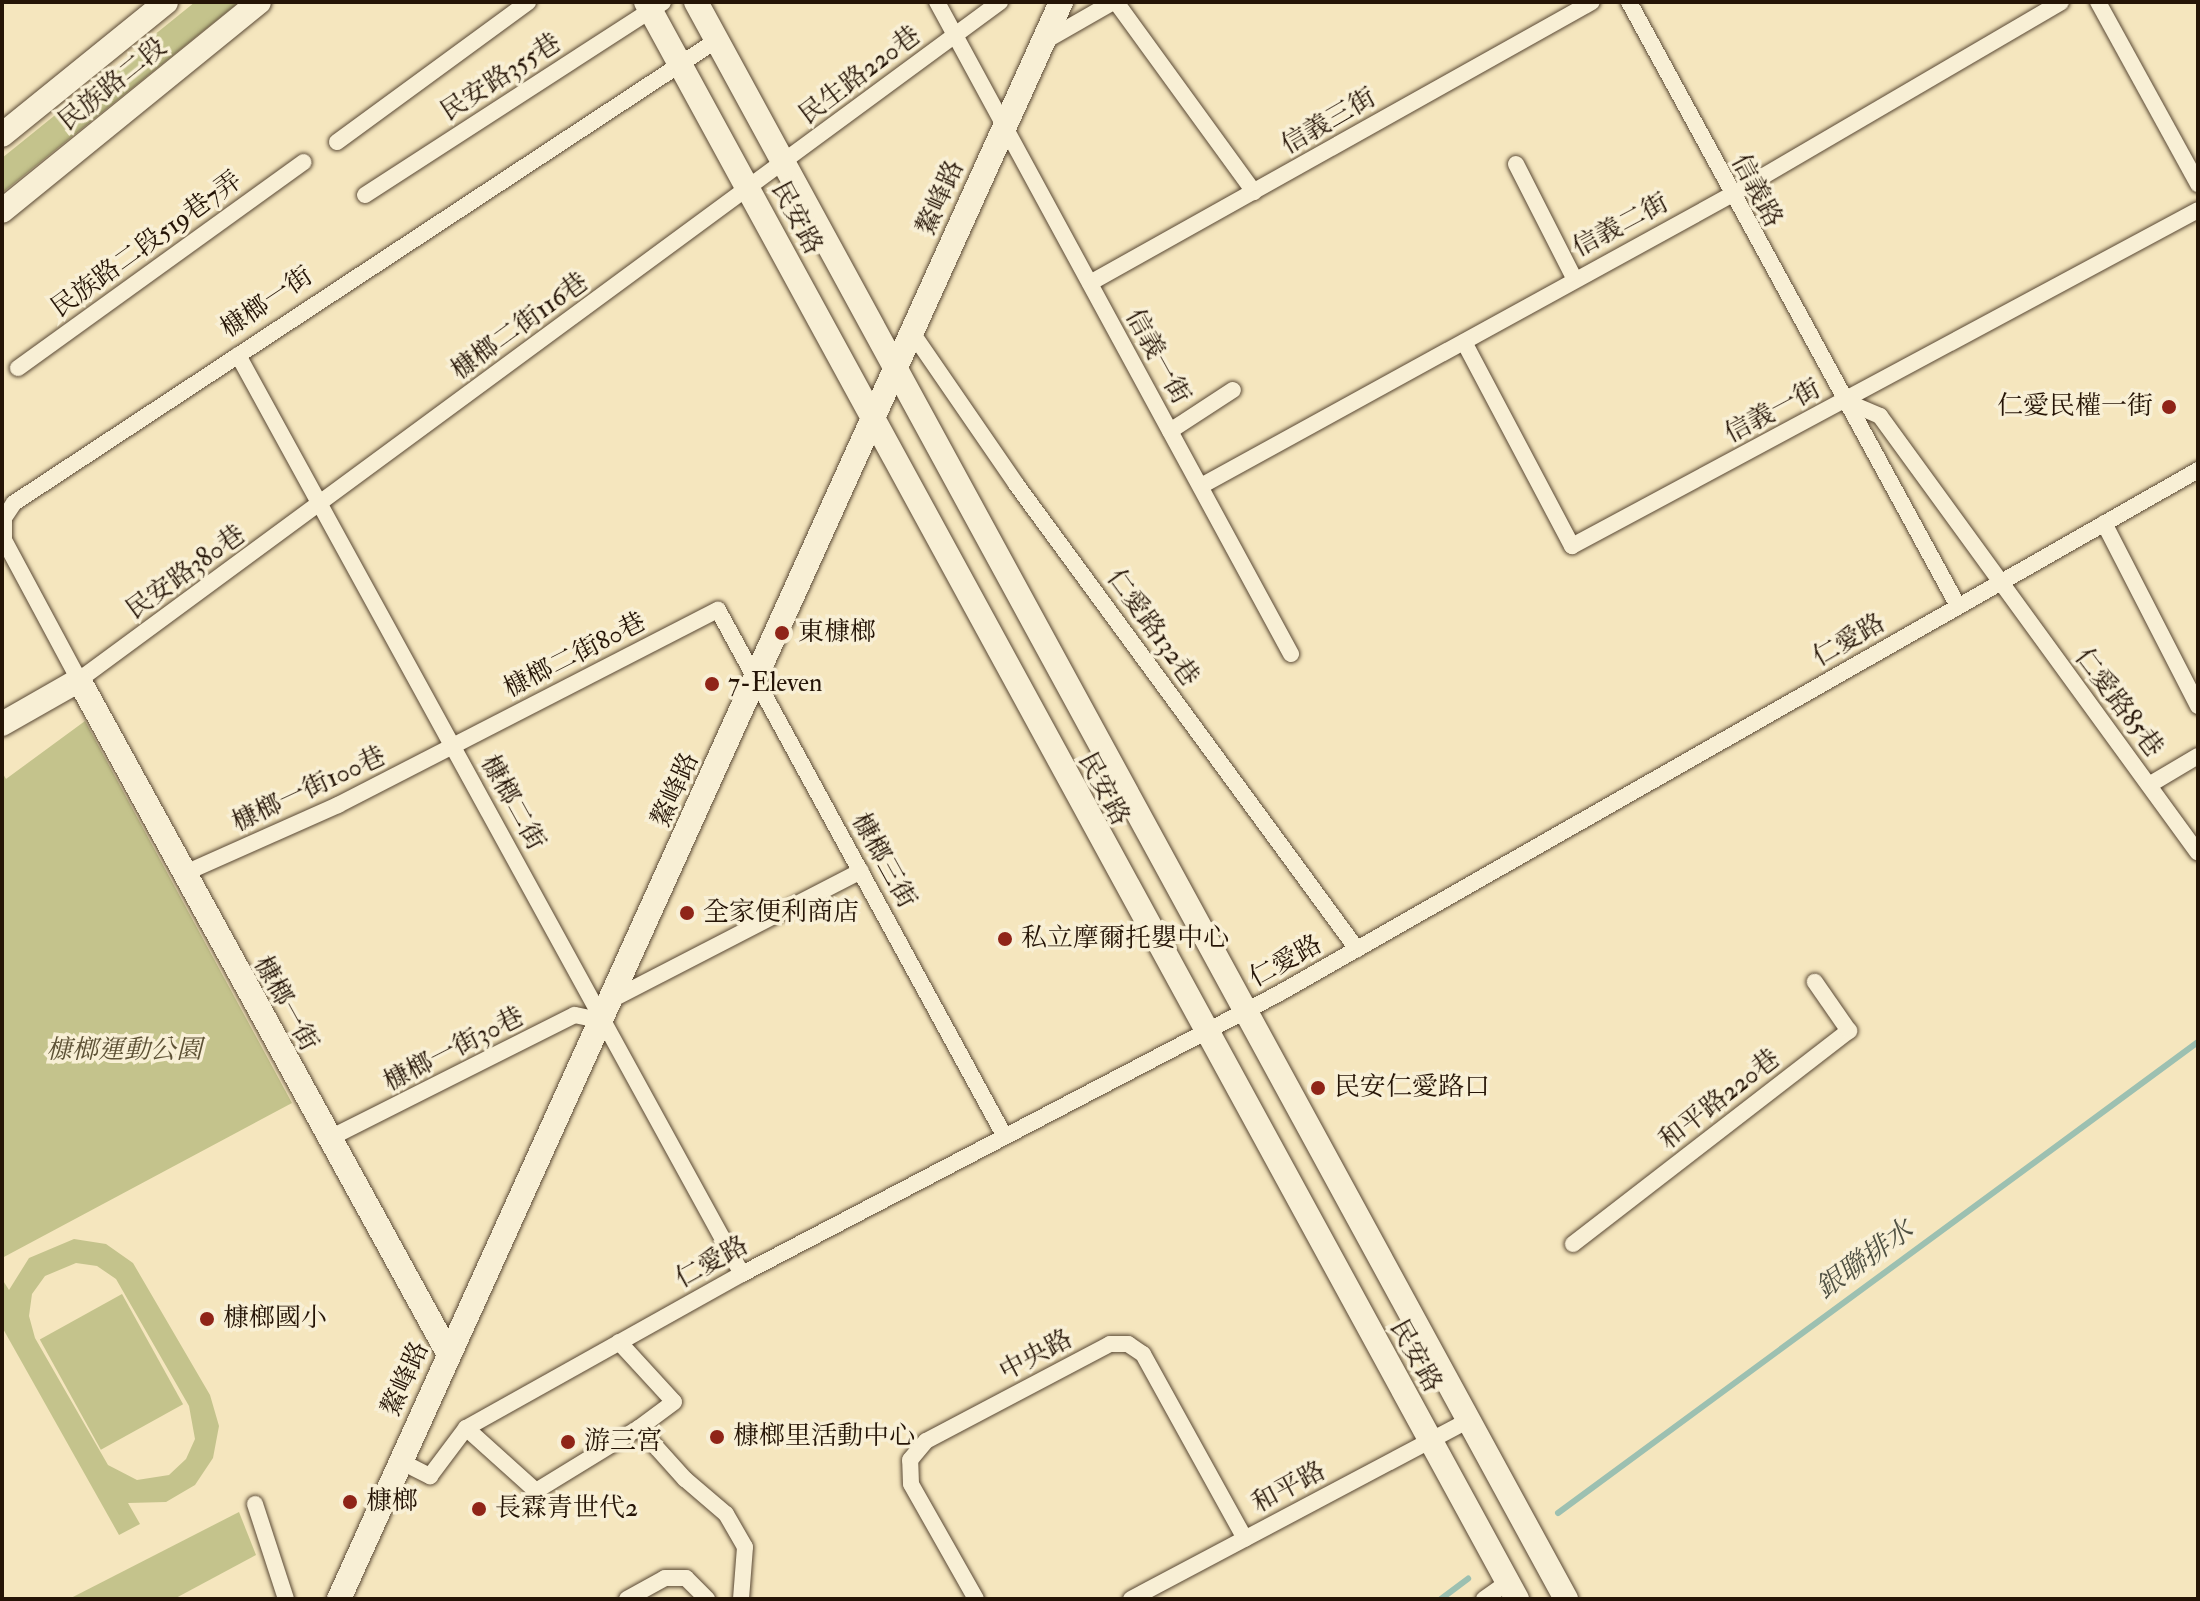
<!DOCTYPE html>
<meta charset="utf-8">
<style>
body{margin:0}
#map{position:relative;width:2200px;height:1601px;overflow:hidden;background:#f5e6be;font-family:"IM FELL Double Pica","Noto Serif TC",serif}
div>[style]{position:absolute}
.green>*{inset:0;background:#c4c38c;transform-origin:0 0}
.stream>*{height:6px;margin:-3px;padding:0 3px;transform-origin:3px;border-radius:3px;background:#9cc0b1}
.roads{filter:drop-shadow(0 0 2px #594834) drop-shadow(0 0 2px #594834)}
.street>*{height:16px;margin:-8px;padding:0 8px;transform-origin:8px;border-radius:8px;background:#f8efd5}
.secondary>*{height:24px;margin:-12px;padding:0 12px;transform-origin:12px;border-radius:12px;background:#f8efd5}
.dots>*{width:22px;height:22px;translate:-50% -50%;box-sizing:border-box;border:4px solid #f8efd5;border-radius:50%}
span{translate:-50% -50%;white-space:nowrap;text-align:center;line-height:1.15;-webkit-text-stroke:7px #f8efd5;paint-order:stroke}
.street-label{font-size:26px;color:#251406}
.poi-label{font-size:26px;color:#251406}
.right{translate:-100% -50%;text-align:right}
.left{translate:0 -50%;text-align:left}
.park-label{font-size:26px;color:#5d5135;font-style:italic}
.water-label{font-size:28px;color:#4f5042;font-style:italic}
.frame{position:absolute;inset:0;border:4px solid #251406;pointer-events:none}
</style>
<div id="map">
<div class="green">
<div style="clip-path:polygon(195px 2px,239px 2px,2px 193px,2px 158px)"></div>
<div style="clip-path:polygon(85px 721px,292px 1103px,2px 1258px,2px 772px,6px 779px)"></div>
<div style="clip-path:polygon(evenodd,74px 1239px,106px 1244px,133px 1263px,210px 1395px,219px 1426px,213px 1458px,195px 1485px,166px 1502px,128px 1503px,140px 1524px,119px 1535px,2px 1327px,2px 1279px,9px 1290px,29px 1258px,74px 1239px,76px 1263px,97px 1266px,116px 1279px,189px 1406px,195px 1439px,186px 1459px,169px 1475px,137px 1480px,108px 1465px,35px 1338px,29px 1316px,32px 1294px,45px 1276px,76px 1263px)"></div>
<div style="left:122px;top:1294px;width:126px;height:94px;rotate:61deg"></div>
<div style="clip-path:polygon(239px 1512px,256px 1555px,174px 1599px,69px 1599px)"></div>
</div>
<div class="stream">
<div style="left:1558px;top:1513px;width:795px;rotate:-36.35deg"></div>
<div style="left:1441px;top:1599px;width:34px;rotate:-37deg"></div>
</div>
<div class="roads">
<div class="street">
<div style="left:937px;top:2px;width:742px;rotate:61.5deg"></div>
<div style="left:1116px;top:2px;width:235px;rotate:54deg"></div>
<div style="left:1629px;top:2px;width:688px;rotate:61.42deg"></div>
<div style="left:2098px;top:2px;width:208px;rotate:61.2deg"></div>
<div style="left:717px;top:40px;width:842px;rotate:146.63deg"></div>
<div style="left:14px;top:503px;width:18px;rotate:124deg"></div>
<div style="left:4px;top:518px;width:22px;rotate:90deg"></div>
<div style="left:4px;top:540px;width:159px;rotate:61.8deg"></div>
<div style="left:79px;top:680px;width:1144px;rotate:-36.36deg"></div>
<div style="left:1045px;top:41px;width:78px;rotate:-29.8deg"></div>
<div style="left:337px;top:142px;width:237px;rotate:-36.2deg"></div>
<div style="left:1516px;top:164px;width:128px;rotate:63deg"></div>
<div style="left:365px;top:195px;width:355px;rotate:-32.9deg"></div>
<div style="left:1090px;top:283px;width:575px;rotate:-29.24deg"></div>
<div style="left:911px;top:331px;width:186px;rotate:55.5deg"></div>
<div style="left:1016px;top:484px;width:577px;rotate:53.75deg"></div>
<div style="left:1464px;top:342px;width:231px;rotate:62.1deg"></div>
<div style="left:1572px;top:546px;width:710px;rotate:-28.22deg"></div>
<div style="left:238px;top:355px;width:1048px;rotate:61.26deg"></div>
<div style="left:18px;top:368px;width:352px;rotate:-35.8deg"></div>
<div style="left:1845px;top:401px;width:38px;rotate:23deg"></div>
<div style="left:1880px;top:416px;width:540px;rotate:53.96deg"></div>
<div style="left:1170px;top:431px;width:75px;rotate:-33.1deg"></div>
<div style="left:1201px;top:486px;width:605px;rotate:-28.77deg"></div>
<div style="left:1731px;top:195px;width:382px;rotate:-30.3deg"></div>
<div style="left:2104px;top:523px;width:206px;rotate:62.8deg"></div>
<div style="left:2149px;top:785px;width:57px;rotate:-30.6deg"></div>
<div style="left:183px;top:874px;width:170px;rotate:-24deg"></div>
<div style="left:338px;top:805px;width:427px;rotate:-27.2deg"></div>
<div style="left:718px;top:610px;width:598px;rotate:61.42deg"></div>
<div style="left:613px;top:999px;width:279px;rotate:-27.3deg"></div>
<div style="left:328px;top:1139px;width:276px;rotate:-26.7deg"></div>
<div style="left:575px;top:1015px;width:29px;rotate:12deg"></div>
<div style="left:1573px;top:1244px;width:349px;rotate:-37.7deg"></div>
<div style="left:1849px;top:1031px;width:60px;rotate:-124.8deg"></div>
<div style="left:619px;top:1342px;width:81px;rotate:47.5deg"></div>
<div style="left:674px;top:1402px;width:44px;rotate:143.4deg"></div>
<div style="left:639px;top:1428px;width:69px;rotate:48deg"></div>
<div style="left:685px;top:1479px;width:54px;rotate:40.5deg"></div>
<div style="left:726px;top:1514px;width:38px;rotate:60deg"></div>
<div style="left:745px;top:1547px;width:52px;rotate:94.4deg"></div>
<div style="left:466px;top:1428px;width:94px;rotate:42deg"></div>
<div style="left:536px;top:1491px;width:121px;rotate:-31.5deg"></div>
<div style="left:400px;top:1461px;width:34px;rotate:27deg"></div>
<div style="left:430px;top:1476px;width:60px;rotate:-53.1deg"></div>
<div style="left:466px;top:1428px;width:316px;rotate:-29.2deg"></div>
<div style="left:742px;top:1274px;width:605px;rotate:-27.58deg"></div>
<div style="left:1278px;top:994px;width:1059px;rotate:-29.66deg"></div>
<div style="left:255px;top:1504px;width:100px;rotate:71.9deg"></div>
<div style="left:627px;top:1599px;width:43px;rotate:-28.9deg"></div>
<div style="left:665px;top:1578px;width:21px"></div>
<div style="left:686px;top:1578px;width:30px;rotate:45deg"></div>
<div style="left:976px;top:1599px;width:132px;rotate:-119.5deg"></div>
<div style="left:911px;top:1484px;width:24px;rotate:-92deg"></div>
<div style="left:910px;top:1460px;width:25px;rotate:-50deg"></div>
<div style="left:926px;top:1441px;width:208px;rotate:-27.8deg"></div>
<div style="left:1110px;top:1344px;width:18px"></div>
<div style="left:1128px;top:1344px;width:18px;rotate:34deg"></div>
<div style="left:1143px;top:1354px;width:211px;rotate:61.1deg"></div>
<div style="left:1131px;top:1599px;width:382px;rotate:-27.9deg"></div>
<div style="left:1484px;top:1599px;width:29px;rotate:-35deg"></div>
</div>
<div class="secondary">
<div style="left:646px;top:2px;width:1819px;rotate:61.39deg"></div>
<div style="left:696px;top:2px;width:1819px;rotate:61.42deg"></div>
<div style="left:2px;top:135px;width:211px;rotate:-39deg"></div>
<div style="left:2px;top:211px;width:331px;rotate:-39.1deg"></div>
<div style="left:2px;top:724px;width:89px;rotate:-29.7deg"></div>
<div style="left:79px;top:680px;width:768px;rotate:61.26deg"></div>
<div style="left:339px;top:1599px;width:1753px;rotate:-65.67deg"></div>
</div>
</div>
<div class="dots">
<div style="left:2169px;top:407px;background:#8f2418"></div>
<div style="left:782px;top:633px;background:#8f2418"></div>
<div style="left:712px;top:684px;background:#8f2418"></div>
<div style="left:687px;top:913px;background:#8f2418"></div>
<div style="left:1005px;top:939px;background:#8f2418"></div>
<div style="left:1318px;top:1088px;background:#8f2418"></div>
<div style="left:207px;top:1319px;background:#8f2418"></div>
<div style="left:717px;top:1437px;background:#8f2418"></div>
<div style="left:568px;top:1442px;background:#8f2418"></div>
<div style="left:350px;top:1502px;background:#8f2418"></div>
<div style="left:479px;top:1509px;background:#8f2418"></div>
</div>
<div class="street-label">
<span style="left:860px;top:76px;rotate:-37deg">民生路220巷</span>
<span style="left:501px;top:78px;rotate:-33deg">民安路355巷</span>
<span style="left:113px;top:85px;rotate:-39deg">民族路二段</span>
<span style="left:1329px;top:122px;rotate:-30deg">信義三街</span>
<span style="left:1756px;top:191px;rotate:62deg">信義路</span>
<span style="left:941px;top:198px;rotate:-66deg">鰲峰路</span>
<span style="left:796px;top:218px;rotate:62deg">民安路</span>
<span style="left:1621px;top:226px;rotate:-28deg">信義二街</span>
<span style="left:147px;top:245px;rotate:-36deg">民族路二段519巷7弄</span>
<span style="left:267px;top:303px;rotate:-34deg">槺榔一街</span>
<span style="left:520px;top:327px;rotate:-36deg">槺榔二街116巷</span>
<span style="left:1157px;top:357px;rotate:61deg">信義一街</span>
<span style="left:1773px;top:412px;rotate:-28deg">信義一街</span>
<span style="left:186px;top:573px;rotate:-36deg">民安路380巷</span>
<span style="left:1152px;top:628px;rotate:54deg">仁愛路132巷</span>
<span style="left:1849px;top:641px;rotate:-30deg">仁愛路</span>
<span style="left:575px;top:656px;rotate:-27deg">槺榔二街80巷</span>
<span style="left:2118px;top:703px;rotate:53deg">仁愛路85巷</span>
<span style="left:1103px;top:789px;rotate:62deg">民安路</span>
<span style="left:309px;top:790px;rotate:-25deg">槺榔一街100巷</span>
<span style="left:676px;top:790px;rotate:-66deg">鰲峰路</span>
<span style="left:512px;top:803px;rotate:61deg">槺榔二街</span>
<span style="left:883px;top:861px;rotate:61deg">槺榔三街</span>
<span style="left:1286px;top:962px;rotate:-29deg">仁愛路</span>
<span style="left:285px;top:1004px;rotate:61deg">槺榔一街</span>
<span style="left:454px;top:1050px;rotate:-27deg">槺榔一街30巷</span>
<span style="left:1720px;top:1100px;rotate:-38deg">和平路220巷</span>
<span style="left:712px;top:1263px;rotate:-29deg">仁愛路</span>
<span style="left:1036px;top:1356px;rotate:-28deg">中央路</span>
<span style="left:1415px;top:1356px;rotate:61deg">民安路</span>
<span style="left:406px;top:1379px;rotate:-66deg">鰲峰路</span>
<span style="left:1289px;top:1488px;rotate:-28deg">和平路</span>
</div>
<div class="poi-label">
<span class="right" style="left:2153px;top:407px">仁愛民權一街</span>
<span class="left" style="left:798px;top:633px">東槺榔</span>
<span class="left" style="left:728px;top:684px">7-Eleven</span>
<span class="left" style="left:703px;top:913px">全家便利商店</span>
<span class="left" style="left:1021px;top:939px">私立摩爾托嬰中心</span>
<span class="left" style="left:1334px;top:1088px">民安仁愛路口</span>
<span class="left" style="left:223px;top:1319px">槺榔國小</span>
<span class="left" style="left:733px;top:1437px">槺榔里活動中心</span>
<span class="left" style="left:584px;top:1442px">游三宮</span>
<span class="left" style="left:366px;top:1502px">槺榔</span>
<span class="left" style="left:495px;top:1509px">長霖青世代2</span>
</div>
<div class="park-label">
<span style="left:124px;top:1051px">槺榔運動公園</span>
</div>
<div class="water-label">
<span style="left:1865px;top:1260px;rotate:-36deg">銀聯排水</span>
</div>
<div class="frame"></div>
</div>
